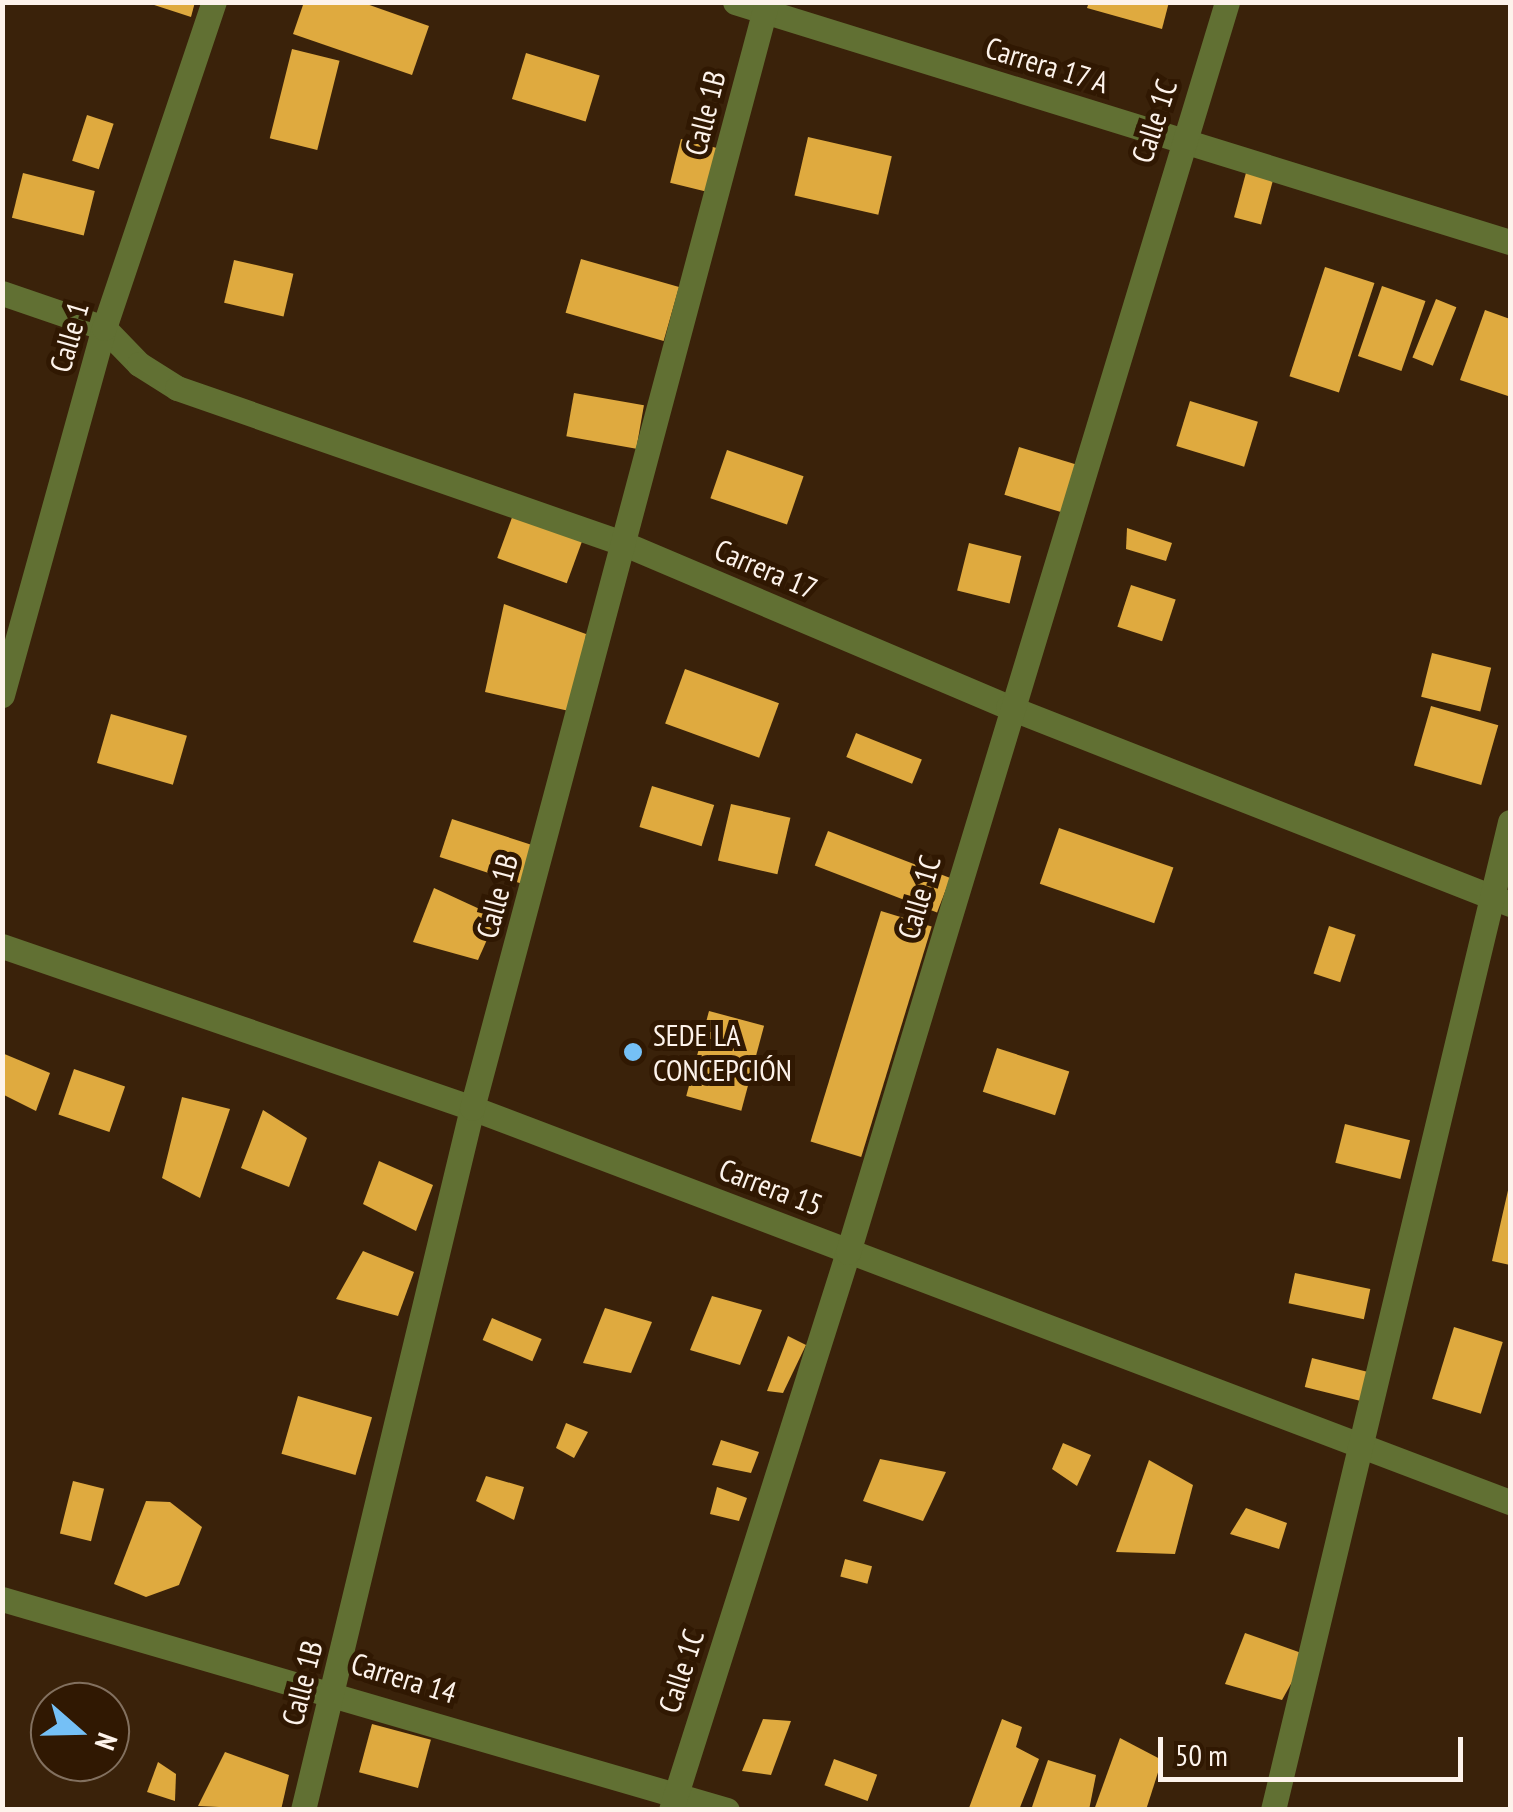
<!DOCTYPE html>
<meta charset="utf-8">
<style>
body{margin:0}
#map{position:relative;width:1513px;height:1812px;overflow:hidden;background:#3a220a;font-family:"PT Sans Narrow",sans-serif}
div>[style]{position:absolute}
.building>*{inset:0;background:#dfaa3f;transform-origin:0 0}
.minor>*{height:25px;margin:-12.5px;padding:0 12.5px;transform-origin:12.5px;border-radius:12.5px;background:#617033}
.dots>*{width:28px;height:28px;translate:-50% -50%;box-sizing:border-box;border:5px solid #301802;border-radius:50%}
span{translate:-50% -50%;white-space:nowrap;text-align:center;line-height:1.15;-webkit-text-stroke:10px #301802;paint-order:stroke}
.street-label{font-size:30px;color:#fdf3eb}
.poi-label{font-size:30px;color:#fdf3eb}
.left{translate:0 -50%;text-align:left}
.frame{position:absolute;inset:0;border:5px solid #fdf3eb;pointer-events:none}
.north{position:absolute;left:30px;top:1682px;width:100px;height:100px;box-sizing:border-box;background:#301802;border:2px solid #82705f;border-radius:50%;rotate:110deg;font-size:28px;font-weight:700;line-height:40px;text-align:center;color:#fdf3eb}
.north::after{content:'';display:block;margin:auto;width:35px;height:45px;background:#75c0f6;clip-path:polygon(50% 0,100% 100%,50% 72%,0 100%)}
.scale{position:absolute;left:1158px;top:1737px;width:305px;height:45px;box-sizing:border-box;border:5px solid #fdf3eb;border-top:0;padding-left:12px;font-size:30px;line-height:35px;white-space:nowrap;color:#fdf3eb;-webkit-text-stroke:8px #301802;paint-order:stroke}
</style>
<div id="map">
<div class="building">
<div style="clip-path:polygon(145px 2px,195px 2px,191px 17px)"></div>
<div style="clip-path:polygon(304px 2px,361px 2px,429px 26px,412px 75px,293px 34px)"></div>
<div style="clip-path:polygon(1089px 2px,1169px 2px,1162px 29px,1087px 8px)"></div>
<div style="left:292px;top:49px;width:49px;height:92px;rotate:14deg"></div>
<div style="left:526px;top:53px;width:77px;height:48px;rotate:17deg"></div>
<div style="left:87px;top:115px;width:28px;height:48px;rotate:18deg"></div>
<div style="left:808px;top:137px;width:86px;height:60px;rotate:13deg"></div>
<div style="left:681px;top:139px;width:42px;height:45px;rotate:14deg"></div>
<div style="left:1247px;top:169px;width:28px;height:50px;rotate:15deg"></div>
<div style="left:23px;top:173px;width:74px;height:46px;rotate:14deg"></div>
<div style="left:581px;top:259px;width:102px;height:56px;rotate:16deg"></div>
<div style="left:234px;top:260px;width:61px;height:44px;rotate:13deg"></div>
<div style="left:1325px;top:267px;width:52px;height:115px;rotate:18deg"></div>
<div style="left:1382px;top:286px;width:46px;height:74px;rotate:19deg"></div>
<div style="left:1436px;top:299px;width:22px;height:63px;rotate:22deg"></div>
<div style="clip-path:polygon(1485px 310px,1510px 319px,1508px 396px,1460px 380px)"></div>
<div style="left:574px;top:393px;width:71px;height:44px;rotate:10deg"></div>
<div style="left:1190px;top:401px;width:71px;height:47px;rotate:17deg"></div>
<div style="left:1019px;top:447px;width:59px;height:50px;rotate:17deg"></div>
<div style="left:727px;top:450px;width:81px;height:51px;rotate:19deg"></div>
<div style="left:514px;top:512px;width:74px;height:49px;rotate:20deg"></div>
<div style="clip-path:polygon(1127px 528px,1172px 543px,1166px 561px,1126px 549px)"></div>
<div style="left:969px;top:543px;width:54px;height:49px;rotate:14deg"></div>
<div style="left:1131px;top:585px;width:47px;height:44px;rotate:18deg"></div>
<div style="clip-path:polygon(504px 604px,586px 634px,578px 713px,485px 692px)"></div>
<div style="left:1432px;top:653px;width:61px;height:45px;rotate:14deg"></div>
<div style="left:685px;top:669px;width:100px;height:58px;rotate:20deg"></div>
<div style="left:1431px;top:706px;width:70px;height:62px;rotate:16deg"></div>
<div style="left:111px;top:714px;width:79px;height:51px;rotate:16deg"></div>
<div style="left:856px;top:733px;width:71px;height:26px;rotate:22deg"></div>
<div style="left:652px;top:786px;width:65px;height:43px;rotate:17deg"></div>
<div style="left:731px;top:804px;width:61px;height:58px;rotate:13deg"></div>
<div style="left:452px;top:819px;width:89px;height:40px;rotate:18deg"></div>
<div style="left:1059px;top:828px;width:121px;height:59px;rotate:19deg"></div>
<div style="left:828px;top:831px;width:131px;height:37px;rotate:21deg"></div>
<div style="clip-path:polygon(434px 888px,497px 917px,478px 960px,413px 942px)"></div>
<div style="left:881px;top:911px;width:53px;height:241px;rotate:17deg"></div>
<div style="left:1329px;top:926px;width:28px;height:50px;rotate:18deg"></div>
<div style="left:709px;top:1011px;width:57px;height:88px;rotate:15deg"></div>
<div style="left:997px;top:1048px;width:76px;height:46px;rotate:18deg"></div>
<div style="clip-path:polygon(2px 1053px,50px 1073px,36px 1111px,2px 1094px)"></div>
<div style="left:74px;top:1069px;width:54px;height:48px;rotate:19deg"></div>
<div style="clip-path:polygon(182px 1097px,230px 1109px,200px 1198px,162px 1178px)"></div>
<div style="clip-path:polygon(263px 1110px,307px 1138px,289px 1187px,241px 1168px)"></div>
<div style="left:1345px;top:1124px;width:67px;height:40px;rotate:14deg"></div>
<div style="clip-path:polygon(379px 1161px,433px 1185px,416px 1231px,363px 1204px)"></div>
<div style="clip-path:polygon(1509px 1186px,1510px 1186px,1510px 1265px,1492px 1261px)"></div>
<div style="clip-path:polygon(363px 1251px,414px 1272px,398px 1316px,336px 1299px)"></div>
<div style="left:1295px;top:1273px;width:77px;height:31px;rotate:12deg"></div>
<div style="clip-path:polygon(712px 1296px,762px 1310px,740px 1365px,690px 1350px)"></div>
<div style="clip-path:polygon(605px 1308px,652px 1322px,631px 1373px,583px 1363px)"></div>
<div style="left:492px;top:1318px;width:54px;height:24px;rotate:23deg"></div>
<div style="left:1454px;top:1327px;width:51px;height:75px;rotate:17deg"></div>
<div style="clip-path:polygon(788px 1336px,806px 1345px,783px 1393px,767px 1391px)"></div>
<div style="left:1312px;top:1358px;width:65px;height:30px;rotate:14deg"></div>
<div style="left:298px;top:1396px;width:77px;height:60px;rotate:16deg"></div>
<div style="clip-path:polygon(566px 1423px,588px 1432px,574px 1458px,556px 1448px)"></div>
<div style="clip-path:polygon(721px 1440px,759px 1452px,751px 1473px,712px 1465px)"></div>
<div style="clip-path:polygon(1063px 1443px,1091px 1455px,1077px 1486px,1052px 1469px)"></div>
<div style="clip-path:polygon(880px 1459px,946px 1472px,923px 1521px,863px 1501px)"></div>
<div style="clip-path:polygon(1149px 1460px,1193px 1485px,1175px 1554px,1116px 1552px)"></div>
<div style="clip-path:polygon(486px 1476px,524px 1487px,514px 1520px,476px 1501px)"></div>
<div style="left:73px;top:1481px;width:32px;height:54px;rotate:14deg"></div>
<div style="clip-path:polygon(717px 1487px,747px 1498px,739px 1521px,710px 1514px)"></div>
<div style="clip-path:polygon(146px 1501px,170px 1502px,202px 1527px,179px 1585px,146px 1597px,114px 1584px)"></div>
<div style="clip-path:polygon(1246px 1508px,1287px 1523px,1279px 1549px,1230px 1534px)"></div>
<div style="left:845px;top:1559px;width:28px;height:18px;rotate:15deg"></div>
<div style="clip-path:polygon(1245px 1633px,1307px 1655px,1282px 1700px,1225px 1684px)"></div>
<div style="clip-path:polygon(763px 1719px,791px 1721px,771px 1775px,742px 1771px)"></div>
<div style="clip-path:polygon(1002px 1719px,1022px 1727px,1016px 1747px,1039px 1759px,1019px 1810px,969px 1808px)"></div>
<div style="left:372px;top:1724px;width:61px;height:50px;rotate:15deg"></div>
<div style="clip-path:polygon(1120px 1738px,1162px 1760px,1146px 1810px,1094px 1810px)"></div>
<div style="clip-path:polygon(225px 1752px,289px 1775px,281px 1810px,198px 1806px)"></div>
<div style="left:834px;top:1759px;width:46px;height:28px;rotate:20deg"></div>
<div style="clip-path:polygon(1048px 1760px,1096px 1775px,1089px 1810px,1031px 1810px)"></div>
<div style="clip-path:polygon(158px 1762px,176px 1774px,175px 1801px,147px 1792px)"></div>
</div>
<div class="minor">
<div style="left:735px;top:2px;width:811px;rotate:17.21deg"></div>
<div style="left:2px;top:293px;width:108px;rotate:18.9deg"></div>
<div style="left:104px;top:328px;width:50px;rotate:45.8deg"></div>
<div style="left:139px;top:364px;width:45px;rotate:32.3deg"></div>
<div style="left:177px;top:388px;width:477px;rotate:19.2deg"></div>
<div style="left:627px;top:545px;width:414px;rotate:23deg"></div>
<div style="left:1008px;top:707px;width:539px;rotate:21.43deg"></div>
<div style="left:2px;top:695px;width:381px;rotate:-74.5deg"></div>
<div style="left:104px;top:328px;width:344px;rotate:-71.4deg"></div>
<div style="left:2px;top:946px;width:497px;rotate:19deg"></div>
<div style="left:472px;top:1108px;width:1110px;rotate:20.79deg"></div>
<div style="left:2px;top:1599px;width:755px;rotate:16.23deg"></div>
<div style="left:303px;top:1810px;width:722px;rotate:-76.46deg"></div>
<div style="left:472px;top:1108px;width:1145px;rotate:-75.07deg"></div>
<div style="left:671px;top:1810px;width:585px;rotate:-72.4deg"></div>
<div style="left:848px;top:1252px;width:1306px;rotate:-73.13deg"></div>
<div style="left:1273px;top:1810px;width:1016px;rotate:-76.51deg"></div>
</div>
<div class="dots">
<div style="left:633px;top:1052px;background:#75c0f6"></div>
</div>
<div class="street-label">
<span style="left:1047px;top:65px;rotate:17deg">Carrera 17 A</span>
<span style="left:705px;top:113px;rotate:-76deg">Calle 1B</span>
<span style="left:1154px;top:121px;rotate:-72deg">Calle 1C</span>
<span style="left:69px;top:337px;rotate:-74deg">Calle 1</span>
<span style="left:766px;top:569px;rotate:23deg">Carrera 17</span>
<span style="left:497px;top:896px;rotate:-75deg">Calle 1B</span>
<span style="left:919px;top:897px;rotate:-74deg">Calle 1C</span>
<span style="left:771px;top:1187px;rotate:21deg">Carrera 15</span>
<span style="left:681px;top:1671px;rotate:-72deg">Calle 1C</span>
<span style="left:404px;top:1678px;rotate:17deg">Carrera 14</span>
<span style="left:302px;top:1683px;rotate:-76deg">Calle 1B</span>
</div>
<div class="poi-label">
<span class="left" style="left:653px;top:1052px">SEDE LA<br>CONCEPCIÓN</span>
</div>
<div class="frame"></div>
<div class="north">N</div>
<div class="scale">50 m</div>
</div>
